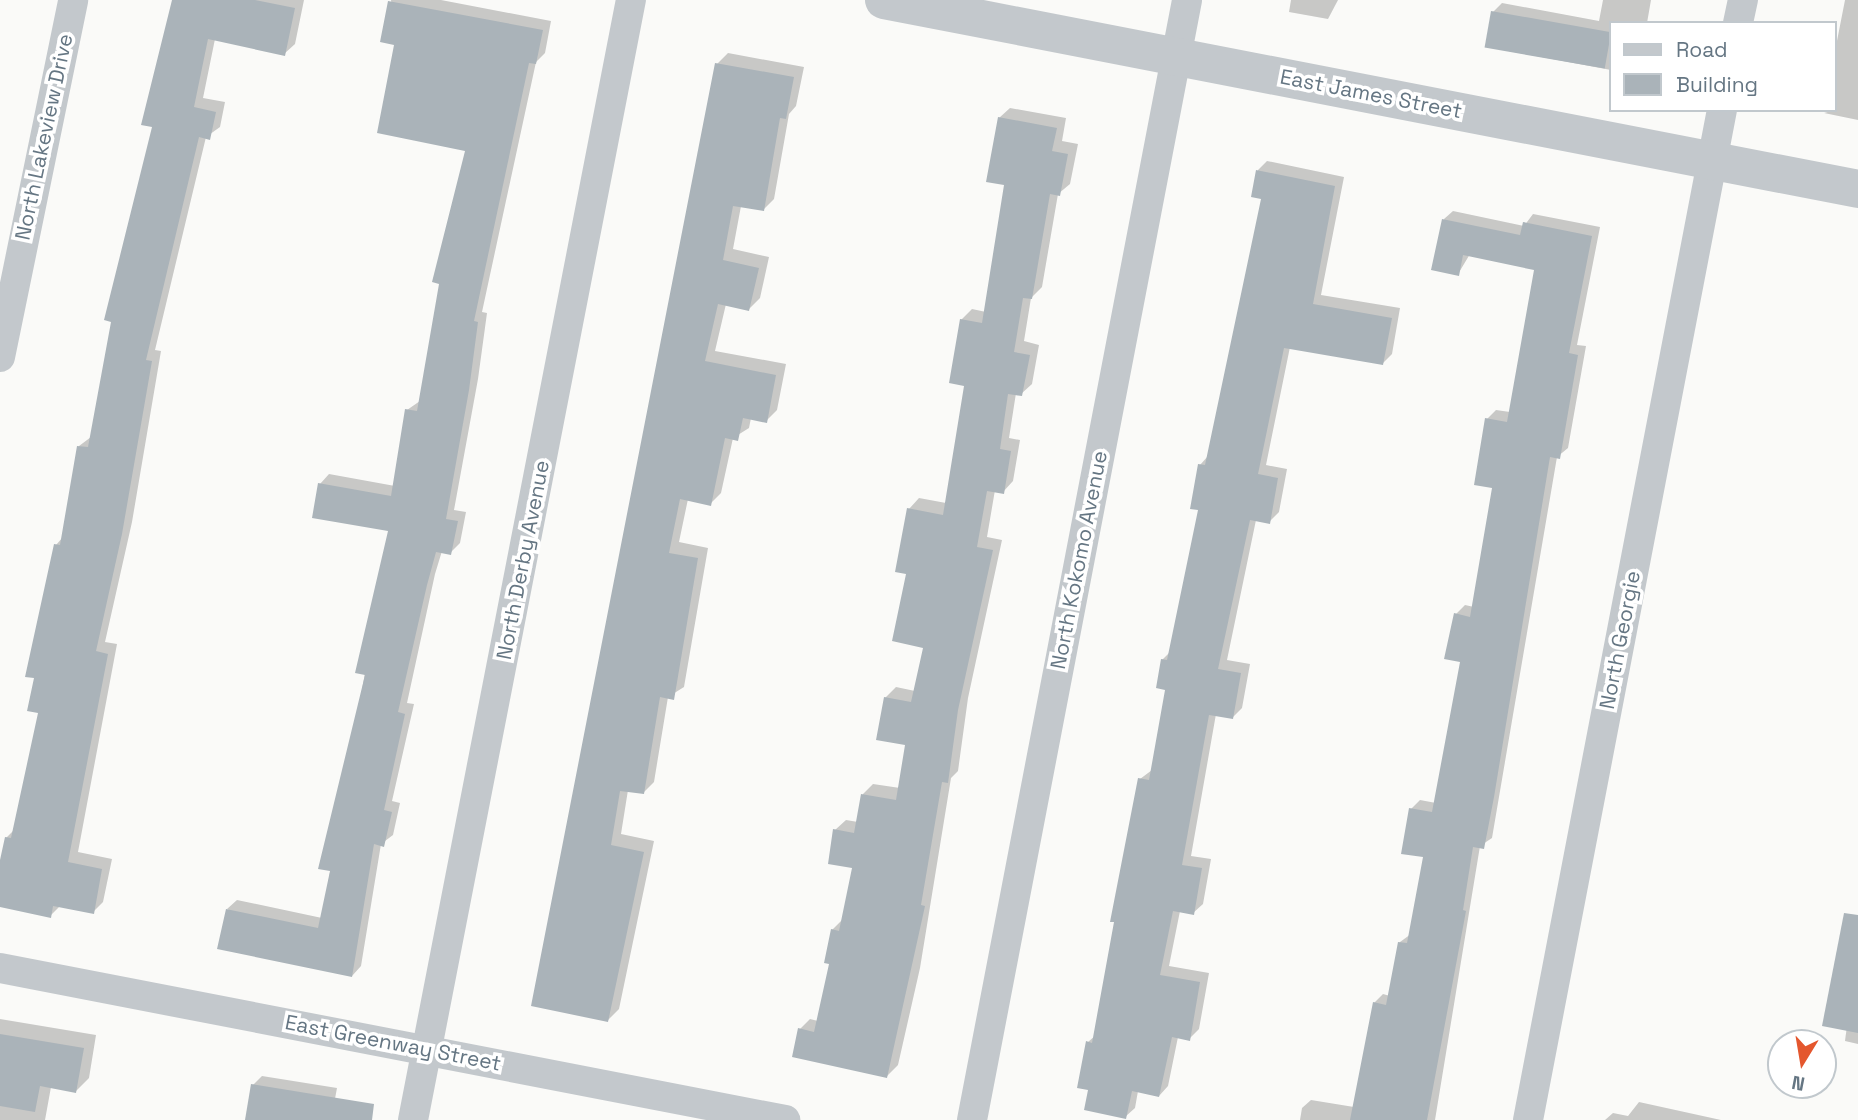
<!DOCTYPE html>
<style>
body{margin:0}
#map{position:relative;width:1858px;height:1120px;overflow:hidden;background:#fafaf8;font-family:"Space Grotesk",sans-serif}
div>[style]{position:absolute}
.shadow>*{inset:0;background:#0003}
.building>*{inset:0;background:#aab3b9;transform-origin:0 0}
.minor>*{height:30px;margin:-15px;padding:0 15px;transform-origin:15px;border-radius:15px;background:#c3c8cc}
.tertiary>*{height:38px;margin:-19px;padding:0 19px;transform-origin:19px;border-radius:19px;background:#c3c8cc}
span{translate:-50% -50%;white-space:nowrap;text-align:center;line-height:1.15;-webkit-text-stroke:7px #fff;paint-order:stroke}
.street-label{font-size:21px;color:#657683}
.legend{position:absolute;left:1609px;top:21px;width:228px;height:91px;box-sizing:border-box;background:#fff;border:2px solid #c1c8cd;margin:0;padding:9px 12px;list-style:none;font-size:21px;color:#657683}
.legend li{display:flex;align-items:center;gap:14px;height:35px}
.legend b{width:35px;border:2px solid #c1c8cd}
.north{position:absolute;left:1767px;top:1029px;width:70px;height:70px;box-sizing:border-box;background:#fff;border:2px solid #c1c8cd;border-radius:50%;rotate:191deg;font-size:19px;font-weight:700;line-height:28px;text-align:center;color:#657683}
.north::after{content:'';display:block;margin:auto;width:24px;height:32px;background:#e4572e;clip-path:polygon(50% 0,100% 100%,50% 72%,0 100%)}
</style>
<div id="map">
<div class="shadow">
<div style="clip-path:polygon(173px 0,304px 0,295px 44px,284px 54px,215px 39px,203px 98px,225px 102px,220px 127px,206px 137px,155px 350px,161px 351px,132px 522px,105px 642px,117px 644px,78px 852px,112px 859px,103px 902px,93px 912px,61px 905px,50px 916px,0 905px,0 869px,6px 838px,15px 829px,40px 712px,56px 545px,63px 537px,79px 446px,91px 437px,154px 126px)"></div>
<div style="clip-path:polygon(391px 0,441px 0,551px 21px,545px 53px,536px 62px,482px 312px,487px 313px,478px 379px,454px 510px,466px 512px,460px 543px,450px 553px,442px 551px,435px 574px,407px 703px,414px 704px,392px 801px,400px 803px,393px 835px,381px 844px,361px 966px,352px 976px,227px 909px,237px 900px,322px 918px,390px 530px,320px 484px,329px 474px,395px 486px,407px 410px,420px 401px,467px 150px,396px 43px)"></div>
<div style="clip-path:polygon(1291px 0,1338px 0,1328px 19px,1289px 12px)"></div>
<div style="clip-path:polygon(1603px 0,1651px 0,1647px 23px,1611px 23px,1611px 70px,1487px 47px,1493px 12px,1502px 3px,1599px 21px)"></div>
<div style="clip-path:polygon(1845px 0,1858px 0,1858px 120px,1824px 113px,1835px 110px,1835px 51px)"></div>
<div style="clip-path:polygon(728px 53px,804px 67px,796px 106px,789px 114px,774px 199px,763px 210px,741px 206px,733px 249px,769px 257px,760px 298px,749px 309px,726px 304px,715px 351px,786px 364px,777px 410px,766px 421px,751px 418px,749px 428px,733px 438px,721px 493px,710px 504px,688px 499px,679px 542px,708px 548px,684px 687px,668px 697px,654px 782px,643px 793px,628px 790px,621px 834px,654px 841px,619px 1009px,608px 1020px,533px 1005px,717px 64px)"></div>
<div style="clip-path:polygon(1010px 108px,1066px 118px,1062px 141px,1078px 144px,1070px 184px,1058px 194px,1042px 287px,1031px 298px,1024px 341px,1039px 345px,1032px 384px,1021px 394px,1016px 393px,1009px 438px,1020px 440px,1013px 481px,1003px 492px,995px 490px,987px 537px,1002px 540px,968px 698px,958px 771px,951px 778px,920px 968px,898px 1065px,887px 1076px,800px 1029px,810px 1019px,818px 1021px,831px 962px,832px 930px,843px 919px,854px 867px,835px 830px,846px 820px,858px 822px,863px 794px,873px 784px,900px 788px,907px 744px,885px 698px,896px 687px,915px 691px,925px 647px,908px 573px,909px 509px,919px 498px,946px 503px,966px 385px,961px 320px,972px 309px,986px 312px,1006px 184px,999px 118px)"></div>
<div style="clip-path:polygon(1267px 161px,1344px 177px,1321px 295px,1400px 308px,1392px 354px,1383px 363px,1290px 347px,1266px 465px,1287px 469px,1279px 512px,1269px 522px,1256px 520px,1227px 660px,1250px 664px,1242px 708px,1232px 718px,1216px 714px,1191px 856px,1211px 859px,1203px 904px,1193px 913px,1180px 911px,1169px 966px,1209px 973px,1199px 1029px,1189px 1039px,1178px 1037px,1168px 1086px,1159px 1096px,1138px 1091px,1135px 1108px,1125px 1117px,1090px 1089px,1088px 1042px,1096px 1035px,1140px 779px,1152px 770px,1167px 688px,1162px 660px,1171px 651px,1200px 509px,1200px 465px,1208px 456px,1263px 197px,1253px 195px,1258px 170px)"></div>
<div style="clip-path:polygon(1453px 211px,1524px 226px,1533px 214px,1600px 227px,1577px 345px,1586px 346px,1568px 448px,1557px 457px,1492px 838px,1480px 846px,1435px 1120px,1300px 1120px,1302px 1108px,1311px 1100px,1354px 1107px,1374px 1003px,1383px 994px,1390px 996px,1400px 942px,1411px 934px,1425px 856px,1411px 809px,1420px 800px,1436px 803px,1462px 660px,1456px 614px,1465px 605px,1474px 607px,1494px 486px,1487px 419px,1496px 410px,1510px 412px,1536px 269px,1470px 254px,1458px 274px,1444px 219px)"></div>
<div style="clip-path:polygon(1858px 941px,1858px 1044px,1845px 1041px)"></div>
<div style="clip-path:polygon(0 1019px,96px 1035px,89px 1078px,76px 1091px,51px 1087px,45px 1120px,0 1120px)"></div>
<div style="clip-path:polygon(262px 1076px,337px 1088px,331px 1120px,247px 1120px,253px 1085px)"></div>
<div style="clip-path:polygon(1639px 1102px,1721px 1120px,1605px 1120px,1613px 1113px,1628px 1116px)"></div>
</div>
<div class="building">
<div style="clip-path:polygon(172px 0,255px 0,295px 8px,285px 56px,208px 39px,194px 107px,216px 112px,210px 140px,199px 137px,146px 360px,152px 361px,122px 534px,96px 651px,108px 654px,68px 862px,102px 869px,94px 914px,53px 906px,51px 918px,0 907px,0 860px,5px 837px,11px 838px,38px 713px,27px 711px,34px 678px,25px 677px,54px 544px,60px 545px,77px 446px,88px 447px,111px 322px,104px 320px,152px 127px,141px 125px)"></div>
<div style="clip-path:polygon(388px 1px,543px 30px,536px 64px,529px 63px,474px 321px,478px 322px,469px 390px,446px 519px,458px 521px,451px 555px,436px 552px,427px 585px,398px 712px,405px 714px,384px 810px,392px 812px,384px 847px,374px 844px,352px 977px,217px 949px,226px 909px,318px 928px,330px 871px,318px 869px,365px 675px,355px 673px,388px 531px,312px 518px,318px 483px,391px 496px,405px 409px,417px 411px,439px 284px,432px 282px,465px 151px,377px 133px,394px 45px,380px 42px)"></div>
<div style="left:1491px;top:11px;width:122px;height:37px;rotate:10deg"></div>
<div style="clip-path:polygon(715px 63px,794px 77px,786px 119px,780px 118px,764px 211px,733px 206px,723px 260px,759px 268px,749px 311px,718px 304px,705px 361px,776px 375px,767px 423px,743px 418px,738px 441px,725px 438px,711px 506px,680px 499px,669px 553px,698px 558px,674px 700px,660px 697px,644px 794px,620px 791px,611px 845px,644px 852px,608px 1022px,531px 1006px)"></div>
<div style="clip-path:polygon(998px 117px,1057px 128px,1052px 151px,1068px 154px,1060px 196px,1050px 194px,1032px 299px,1023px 298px,1014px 352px,1030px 355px,1022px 396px,1008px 394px,1000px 449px,1011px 451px,1004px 494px,987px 491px,977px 547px,993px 550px,958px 710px,948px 783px,942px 782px,921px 905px,925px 906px,887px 1078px,792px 1057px,798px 1028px,814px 1032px,829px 964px,824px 963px,831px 929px,839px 931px,852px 868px,828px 864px,833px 829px,854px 833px,861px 794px,896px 800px,905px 745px,876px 740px,884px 697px,911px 702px,923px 648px,892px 641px,906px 574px,895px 572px,907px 508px,943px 515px,964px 386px,949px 383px,960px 319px,982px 323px,1004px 185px,986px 182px)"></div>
<div style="clip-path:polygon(1256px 170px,1335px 186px,1313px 304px,1392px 318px,1383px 365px,1284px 348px,1258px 474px,1278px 478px,1270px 524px,1250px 520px,1218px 669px,1241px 673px,1233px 719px,1209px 715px,1182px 865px,1202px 868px,1194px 915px,1173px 911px,1160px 975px,1200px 982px,1190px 1041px,1172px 1037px,1159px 1097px,1132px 1091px,1126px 1119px,1084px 1110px,1088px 1090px,1077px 1088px,1086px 1041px,1092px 1043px,1114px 922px,1110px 922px,1138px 778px,1149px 780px,1165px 690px,1156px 688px,1161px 659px,1167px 660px,1198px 510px,1190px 509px,1198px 464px,1205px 465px,1261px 199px,1251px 197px)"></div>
<div style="clip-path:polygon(1442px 219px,1520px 235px,1523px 222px,1592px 236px,1569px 353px,1578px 355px,1560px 459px,1550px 457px,1494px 797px,1484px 849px,1473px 847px,1463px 910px,1466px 911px,1427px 1120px,1350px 1120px,1373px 1002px,1386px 1005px,1398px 942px,1407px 943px,1423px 857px,1401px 854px,1409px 808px,1432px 812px,1460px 662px,1444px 659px,1454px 613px,1470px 617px,1492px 488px,1474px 485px,1485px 418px,1507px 422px,1534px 270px,1463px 255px,1459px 276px,1431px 270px)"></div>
<div style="clip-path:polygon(1844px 913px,1858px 915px,1858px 1033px,1822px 1026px)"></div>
<div style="clip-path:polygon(0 1034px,84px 1048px,76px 1093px,40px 1086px,35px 1112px,0 1106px)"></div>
<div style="clip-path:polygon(251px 1084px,374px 1104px,372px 1120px,245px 1120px)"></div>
</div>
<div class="minor">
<div style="left:1738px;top:23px;width:24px;rotate:-78deg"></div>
<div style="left:0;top:357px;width:364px;rotate:-78.4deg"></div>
<div style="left:0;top:968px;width:800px;rotate:10.96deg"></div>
<div style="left:413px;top:1120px;width:1141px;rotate:-78.99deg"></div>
<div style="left:972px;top:1120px;width:1140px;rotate:-79.13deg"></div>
<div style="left:1528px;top:1120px;width:1028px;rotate:-79.13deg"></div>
</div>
<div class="tertiary">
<div style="left:884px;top:0;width:992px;rotate:10.98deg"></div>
</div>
<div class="street-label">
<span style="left:1371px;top:94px;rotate:11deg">East James Street</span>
<span style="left:44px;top:137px;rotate:-78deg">North Lakeview Drive</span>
<span style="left:523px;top:560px;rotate:-79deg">North Derby Avenue</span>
<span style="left:1079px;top:560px;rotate:-79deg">North Kokomo Avenue</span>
<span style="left:1620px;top:640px;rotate:-79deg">North Georgie</span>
<span style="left:393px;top:1043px;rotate:11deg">East Greenway Street</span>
</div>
<ul class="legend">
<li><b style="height:9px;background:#c3c8cc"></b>Road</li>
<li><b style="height:19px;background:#aab3b9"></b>Building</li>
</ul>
<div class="north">N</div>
</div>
